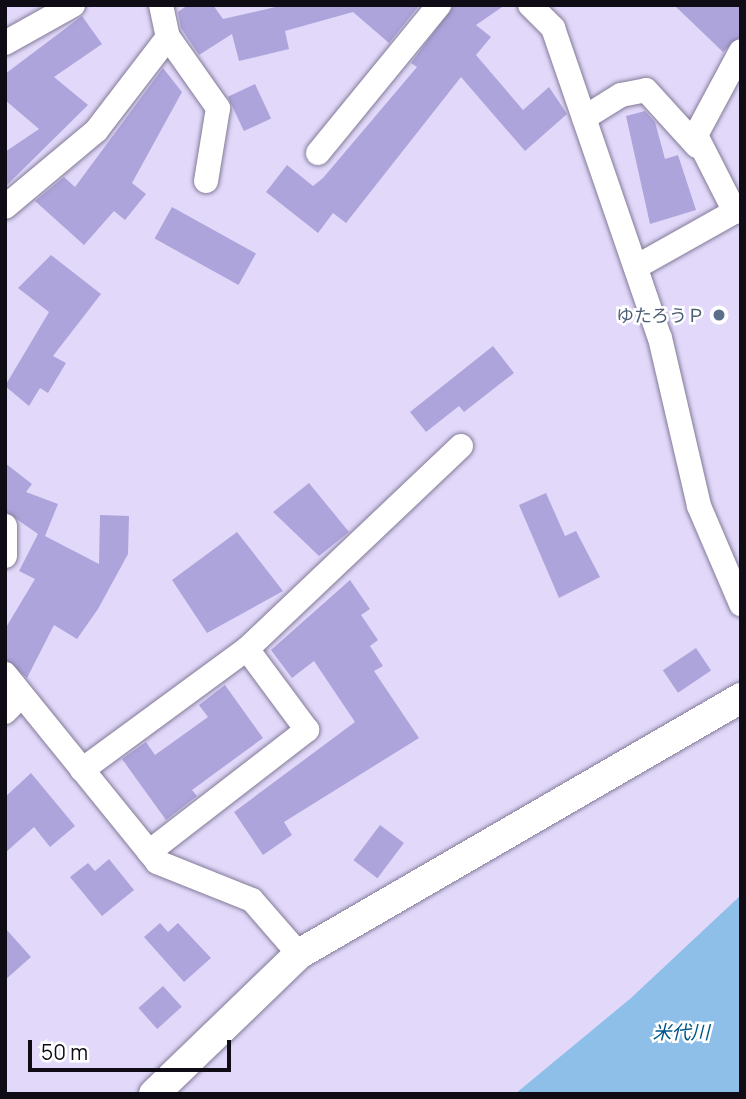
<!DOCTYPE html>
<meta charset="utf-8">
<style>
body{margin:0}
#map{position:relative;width:746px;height:1099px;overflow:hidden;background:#e2d9fa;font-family:Manrope,"Noto Sans JP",sans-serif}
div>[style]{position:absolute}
.water>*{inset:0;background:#8dbfe8}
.building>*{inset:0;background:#ada4db;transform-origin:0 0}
.roads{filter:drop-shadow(0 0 2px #827a97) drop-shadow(0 0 2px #827a97)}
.minor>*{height:24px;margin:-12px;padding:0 12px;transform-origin:12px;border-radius:12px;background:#fff}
.tertiary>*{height:30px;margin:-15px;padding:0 15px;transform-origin:15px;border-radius:15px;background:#fff}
.dots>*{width:19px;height:19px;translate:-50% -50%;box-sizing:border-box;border:4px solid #fff;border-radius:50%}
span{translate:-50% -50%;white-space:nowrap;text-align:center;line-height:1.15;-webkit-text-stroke:5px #fff;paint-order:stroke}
.service-label{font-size:18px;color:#4e5e75}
.right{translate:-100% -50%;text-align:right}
.water-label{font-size:19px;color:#005689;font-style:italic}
.frame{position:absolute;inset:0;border:7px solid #0f0c16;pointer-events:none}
.scale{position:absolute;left:28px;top:1040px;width:203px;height:32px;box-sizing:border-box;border:4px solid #0f0c16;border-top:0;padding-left:9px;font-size:21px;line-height:24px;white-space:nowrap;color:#0f0c16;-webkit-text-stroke:5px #fff;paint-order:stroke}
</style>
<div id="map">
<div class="water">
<div style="clip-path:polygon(741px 895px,741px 1094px,515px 1094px,631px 998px)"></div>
</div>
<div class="building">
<div style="clip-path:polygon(188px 5px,213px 5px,223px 19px,284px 5px,418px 7px,389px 43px,353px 12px,285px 31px,289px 49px,239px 61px,232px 34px,199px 55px,181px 28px,178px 12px)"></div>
<div style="clip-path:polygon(454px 5px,505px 5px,476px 25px,491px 37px,476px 55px,523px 110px,549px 87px,567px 114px,525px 151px,461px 77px,346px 223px,333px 213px,318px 233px,266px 192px,287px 165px,313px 186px,323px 178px,417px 67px,411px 63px)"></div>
<div style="clip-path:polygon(674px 5px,741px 5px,741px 36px,723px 52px)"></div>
<div style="clip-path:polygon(82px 16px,102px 44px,54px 77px,88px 105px,5px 187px,5px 152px,39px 129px,5px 100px,5px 74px)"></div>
<div style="clip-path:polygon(163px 68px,182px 92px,132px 183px,146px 194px,125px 220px,114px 211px,84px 245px,35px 201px,64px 177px,75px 187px)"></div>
<div style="left:255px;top:84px;width:38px;height:30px;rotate:65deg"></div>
<div style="clip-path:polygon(645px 111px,655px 122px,665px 159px,678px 155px,696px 210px,650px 224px,626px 116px)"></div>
<div style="left:172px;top:207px;width:96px;height:36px;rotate:29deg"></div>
<div style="clip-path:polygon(51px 255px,101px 294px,53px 356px,66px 363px,48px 393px,40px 388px,29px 406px,5px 386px,49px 312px,18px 288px)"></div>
<div style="clip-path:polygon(493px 346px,514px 373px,464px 412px,459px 406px,426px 432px,410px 412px)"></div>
<div style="clip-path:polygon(5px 463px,32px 484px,26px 492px,58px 504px,45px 536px,99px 564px,100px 515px,129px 516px,128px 554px,98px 609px,77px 639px,54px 625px,27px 678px,5px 659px,5px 629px,35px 579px,19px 571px,38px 534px,5px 511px)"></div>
<div style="clip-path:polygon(309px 483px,349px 532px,319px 556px,273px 512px)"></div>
<div style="clip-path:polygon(546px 493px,565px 536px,576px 531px,600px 577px,559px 598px,519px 505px)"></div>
<div style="clip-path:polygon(237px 532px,283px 591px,207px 633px,172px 580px)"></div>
<div style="clip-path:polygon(350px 580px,370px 609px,361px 615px,378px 640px,370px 646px,383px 666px,374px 671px,419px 738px,284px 822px,292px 835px,263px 855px,234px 812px,355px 722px,314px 661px,292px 678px,271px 650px)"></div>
<div style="left:696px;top:648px;width:27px;height:40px;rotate:56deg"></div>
<div style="clip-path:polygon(225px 685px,263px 738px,192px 790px,197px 796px,166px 820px,122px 759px,146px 742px,155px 755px,208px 717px,199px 705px)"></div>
<div style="clip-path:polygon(31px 773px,75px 826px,50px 847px,34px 827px,5px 853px,5px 797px)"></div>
<div style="left:380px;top:825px;width:30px;height:44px;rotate:37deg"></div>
<div style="clip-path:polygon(109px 859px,134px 890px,102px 916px,70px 877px,88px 863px,95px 871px)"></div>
<div style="clip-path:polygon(160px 923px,168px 932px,178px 923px,211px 958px,184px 982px,144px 937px)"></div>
<div style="clip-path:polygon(5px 928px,31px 957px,5px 980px)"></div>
<div style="left:163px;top:986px;width:28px;height:33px;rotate:48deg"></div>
</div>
<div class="roads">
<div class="minor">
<div style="left:161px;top:5px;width:33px;rotate:78deg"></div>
<div style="left:168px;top:37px;width:87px;rotate:54.8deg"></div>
<div style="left:218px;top:108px;width:74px;rotate:99.3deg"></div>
<div style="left:530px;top:5px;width:33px;rotate:45deg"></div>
<div style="left:553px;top:28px;width:328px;rotate:71deg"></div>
<div style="left:660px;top:338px;width:172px;rotate:76.9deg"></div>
<div style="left:699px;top:506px;width:107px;rotate:66.8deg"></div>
<div style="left:5px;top:43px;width:78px;rotate:-29.2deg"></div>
<div style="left:584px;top:118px;width:44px;rotate:-31.9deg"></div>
<div style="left:621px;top:95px;width:25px;rotate:-11deg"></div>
<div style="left:646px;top:90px;width:76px;rotate:47.7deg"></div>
<div style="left:318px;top:153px;width:191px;rotate:-50.7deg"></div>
<div style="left:5px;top:207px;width:119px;rotate:-39.9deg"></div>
<div style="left:96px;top:131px;width:118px;rotate:-52.5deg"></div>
<div style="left:735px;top:212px;width:86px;rotate:-116.9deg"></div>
<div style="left:696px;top:135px;width:95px;rotate:-61.8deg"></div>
<div style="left:636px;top:267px;width:120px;rotate:-29.3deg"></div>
<div style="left:5px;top:526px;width:30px;rotate:90deg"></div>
<div style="left:5px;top:674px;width:242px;rotate:51deg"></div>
<div style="left:157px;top:862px;width:102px;rotate:21.8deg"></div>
<div style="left:252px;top:900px;width:72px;rotate:49deg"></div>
<div style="left:5px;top:712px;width:23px;rotate:-45deg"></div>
<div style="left:82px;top:770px;width:205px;rotate:-36.3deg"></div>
<div style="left:247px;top:649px;width:295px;rotate:-43.5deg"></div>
<div style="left:149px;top:852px;width:200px;rotate:-37.7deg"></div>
<div style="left:307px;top:730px;width:101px;rotate:-126.5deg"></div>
</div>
<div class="tertiary">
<div style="left:154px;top:1094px;width:202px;rotate:-44deg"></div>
<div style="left:299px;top:954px;width:511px;rotate:-30.08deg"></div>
</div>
</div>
<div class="dots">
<div style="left:719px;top:315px;background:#5c6f8a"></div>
</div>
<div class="service-label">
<span class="right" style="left:705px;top:315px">ゆたろうＰ</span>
</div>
<div class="water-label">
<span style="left:681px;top:1033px">米代川</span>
</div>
<div class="frame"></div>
<div class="scale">50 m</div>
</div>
